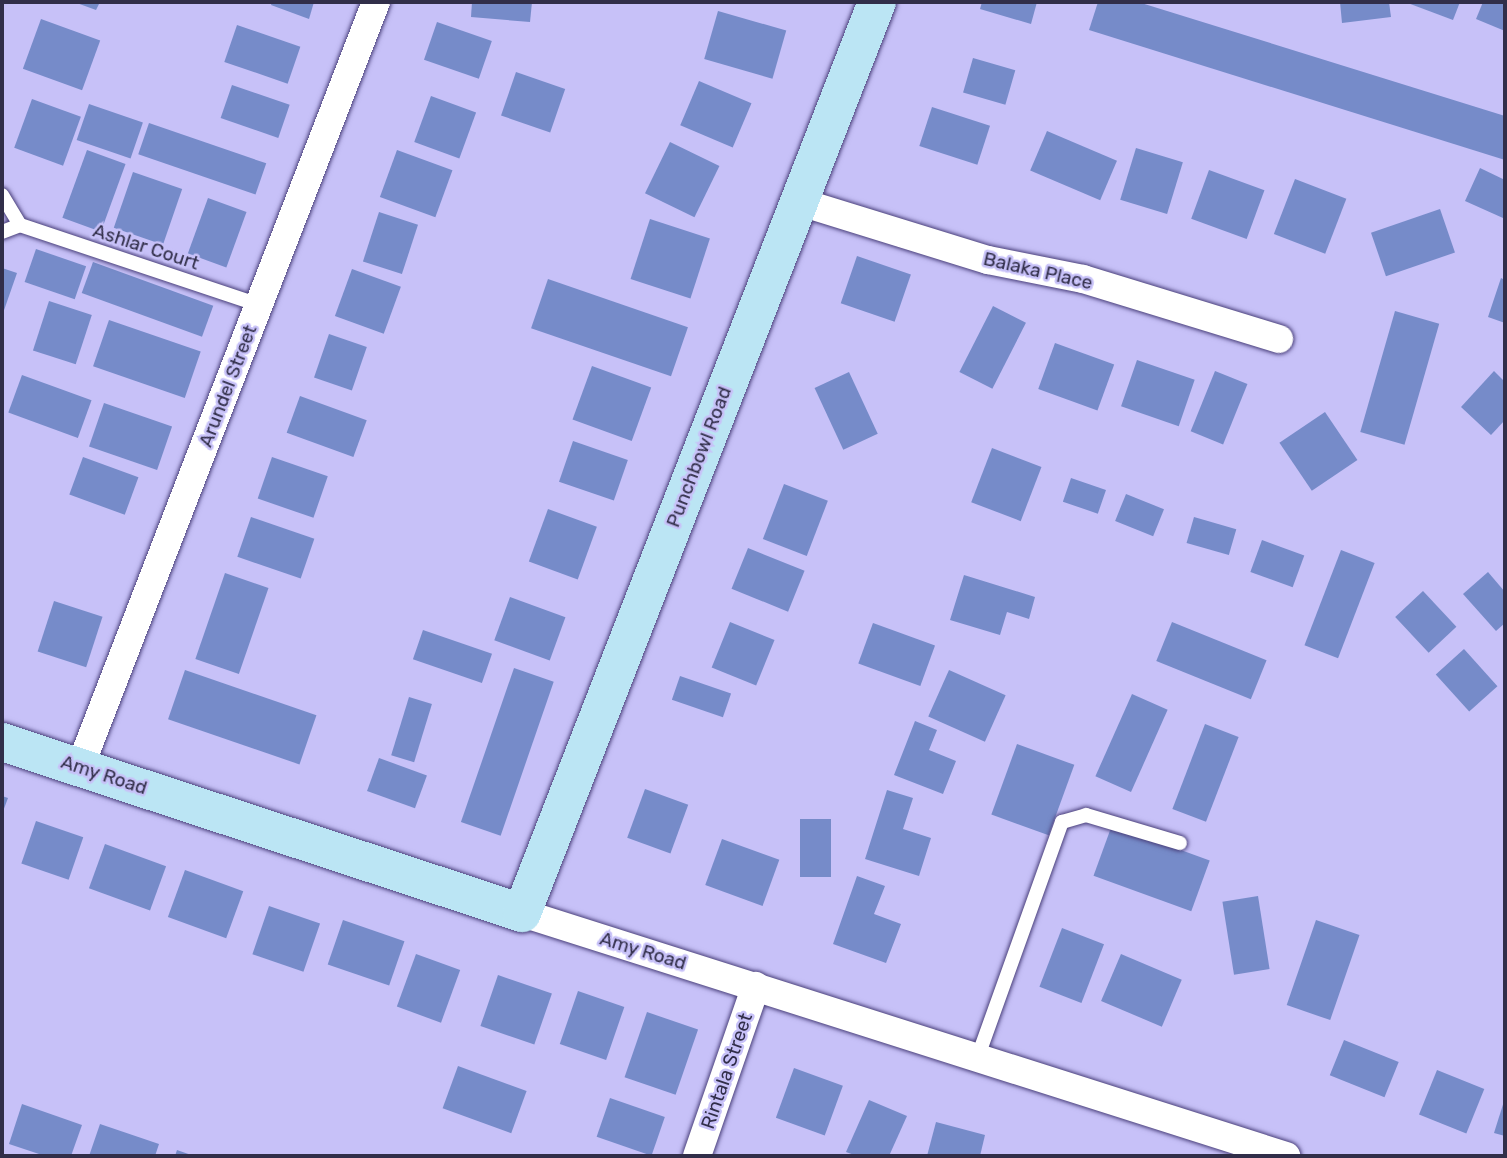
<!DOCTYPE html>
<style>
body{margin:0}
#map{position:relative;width:1507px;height:1158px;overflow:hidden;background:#c7c1f8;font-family:Rubik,sans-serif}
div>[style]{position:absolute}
.building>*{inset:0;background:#768bc9;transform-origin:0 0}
.roads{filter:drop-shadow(0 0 2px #4a407b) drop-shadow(0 0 2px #4a407b)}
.lane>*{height:14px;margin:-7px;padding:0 7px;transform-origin:7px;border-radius:7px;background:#fff}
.street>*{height:28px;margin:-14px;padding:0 14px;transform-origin:14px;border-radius:14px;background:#fff}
.secondary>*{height:38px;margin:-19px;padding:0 19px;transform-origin:19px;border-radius:19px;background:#bbe5f4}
span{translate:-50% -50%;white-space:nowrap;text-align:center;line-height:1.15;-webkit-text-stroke:5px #c7c1f8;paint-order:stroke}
.street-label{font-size:19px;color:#312e49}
.frame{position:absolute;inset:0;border:4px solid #312e49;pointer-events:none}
</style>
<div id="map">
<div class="building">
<div style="clip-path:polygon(74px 2px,100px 2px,96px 10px)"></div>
<div style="clip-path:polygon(272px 2px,314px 2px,309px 19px,271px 5px)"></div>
<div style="clip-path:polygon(472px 2px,532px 2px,530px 22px,471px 17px)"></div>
<div style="clip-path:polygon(982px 2px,1037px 2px,1031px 24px,980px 9px)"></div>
<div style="clip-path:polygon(1098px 2px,1138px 2px,1505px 116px,1505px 160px,1089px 30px)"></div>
<div style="clip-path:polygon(1340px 2px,1389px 2px,1391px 17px,1342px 23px)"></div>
<div style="clip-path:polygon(1405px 2px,1460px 2px,1453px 20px)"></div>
<div style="clip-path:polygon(1483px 2px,1505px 2px,1505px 31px,1476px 19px)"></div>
<div style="left:718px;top:11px;width:71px;height:50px;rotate:16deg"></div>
<div style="left:41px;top:19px;width:63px;height:53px;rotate:20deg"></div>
<div style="left:437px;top:22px;width:58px;height:40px;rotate:19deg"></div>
<div style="left:237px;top:25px;width:67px;height:39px;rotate:19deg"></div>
<div style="left:973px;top:58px;width:44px;height:36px;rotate:16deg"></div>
<div style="left:516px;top:72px;width:52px;height:46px;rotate:19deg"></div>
<div style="left:699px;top:81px;width:57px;height:48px;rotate:23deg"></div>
<div style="left:232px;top:85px;width:61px;height:35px;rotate:19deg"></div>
<div style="left:431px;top:96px;width:48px;height:49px;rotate:20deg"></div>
<div style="left:32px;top:99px;width:52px;height:52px;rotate:20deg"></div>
<div style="left:89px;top:104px;width:57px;height:38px;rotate:19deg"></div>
<div style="left:932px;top:107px;width:61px;height:41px;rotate:18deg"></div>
<div style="left:149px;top:123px;width:124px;height:33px;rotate:19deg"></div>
<div style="left:1047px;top:131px;width:76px;height:43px;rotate:23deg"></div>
<div style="left:670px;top:142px;width:55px;height:57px;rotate:26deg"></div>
<div style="left:1136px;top:148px;width:49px;height:54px;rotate:17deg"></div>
<div style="left:87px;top:150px;width:41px;height:72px;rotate:20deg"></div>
<div style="left:397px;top:150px;width:59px;height:50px;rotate:20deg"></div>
<div style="clip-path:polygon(1480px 168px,1505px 180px,1503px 218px,1465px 201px)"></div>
<div style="left:1209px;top:170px;width:59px;height:52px;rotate:20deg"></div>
<div style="left:133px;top:172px;width:52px;height:59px;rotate:19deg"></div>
<div style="left:1295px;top:179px;width:55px;height:59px;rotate:21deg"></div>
<div style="left:208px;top:198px;width:41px;height:59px;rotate:20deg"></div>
<div style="left:1440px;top:209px;width:46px;height:73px;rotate:71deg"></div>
<div style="left:379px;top:212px;width:41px;height:52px;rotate:18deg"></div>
<div style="left:650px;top:219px;width:63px;height:63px;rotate:18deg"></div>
<div style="left:36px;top:249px;width:53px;height:35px;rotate:19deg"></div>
<div style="left:857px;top:256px;width:57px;height:50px;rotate:19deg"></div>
<div style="left:93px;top:262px;width:128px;height:33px;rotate:20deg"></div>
<div style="clip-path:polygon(2px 268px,17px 273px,2px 316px)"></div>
<div style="left:352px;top:269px;width:52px;height:50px;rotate:20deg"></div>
<div style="clip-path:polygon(1501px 278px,1505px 280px,1505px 323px,1488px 317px)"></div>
<div style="left:548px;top:279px;width:148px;height:52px;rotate:19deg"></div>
<div style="left:49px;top:301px;width:45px;height:52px;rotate:18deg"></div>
<div style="left:993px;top:306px;width:37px;height:74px;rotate:27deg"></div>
<div style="left:1395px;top:311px;width:46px;height:126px;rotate:16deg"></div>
<div style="left:109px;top:320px;width:97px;height:49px;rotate:19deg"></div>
<div style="left:329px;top:334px;width:40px;height:46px;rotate:19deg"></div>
<div style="left:1055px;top:343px;width:63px;height:49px;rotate:20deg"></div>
<div style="left:1137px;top:360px;width:61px;height:49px;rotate:19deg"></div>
<div style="left:592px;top:366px;width:63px;height:57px;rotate:20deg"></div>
<div style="left:1215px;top:371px;width:35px;height:65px;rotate:22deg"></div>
<div style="clip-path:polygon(1494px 371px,1505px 382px,1505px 420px,1491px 435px,1461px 407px)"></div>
<div style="left:849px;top:372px;width:68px;height:38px;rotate:65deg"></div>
<div style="left:22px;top:375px;width:74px;height:40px;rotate:20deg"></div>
<div style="left:300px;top:396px;width:71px;height:39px;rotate:20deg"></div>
<div style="left:104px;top:403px;width:72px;height:46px;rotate:19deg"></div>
<div style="left:1325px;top:412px;width:58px;height:55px;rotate:56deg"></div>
<div style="left:573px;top:441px;width:58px;height:43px;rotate:19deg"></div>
<div style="left:992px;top:448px;width:53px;height:58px;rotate:21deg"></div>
<div style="left:83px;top:457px;width:59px;height:40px;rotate:20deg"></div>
<div style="left:272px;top:457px;width:59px;height:44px;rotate:19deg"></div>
<div style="left:1071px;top:478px;width:37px;height:25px;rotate:19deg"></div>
<div style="left:784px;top:484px;width:47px;height:59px;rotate:21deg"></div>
<div style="left:1126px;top:494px;width:41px;height:29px;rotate:22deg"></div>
<div style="left:548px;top:509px;width:52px;height:56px;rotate:20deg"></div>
<div style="left:251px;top:517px;width:67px;height:42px;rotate:19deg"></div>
<div style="left:1194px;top:517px;width:44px;height:27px;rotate:16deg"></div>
<div style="left:1262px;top:540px;width:45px;height:34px;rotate:20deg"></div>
<div style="left:748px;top:548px;width:61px;height:44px;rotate:22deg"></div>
<div style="left:1341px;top:550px;width:36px;height:102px;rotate:21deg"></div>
<div style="clip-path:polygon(1488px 572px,1505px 592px,1505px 623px,1496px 631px,1463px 594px)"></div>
<div style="left:225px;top:573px;width:46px;height:91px;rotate:19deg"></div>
<div style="clip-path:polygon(964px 575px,1035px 597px,1029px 619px,1007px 612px,1000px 635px,950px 620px)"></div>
<div style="left:1423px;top:591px;width:49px;height:38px;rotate:47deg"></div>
<div style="left:510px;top:597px;width:59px;height:46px;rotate:20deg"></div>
<div style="left:54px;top:601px;width:51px;height:53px;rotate:18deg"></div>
<div style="left:730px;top:622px;width:48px;height:49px;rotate:22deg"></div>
<div style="left:1172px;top:622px;width:102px;height:42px;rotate:22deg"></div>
<div style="left:873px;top:623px;width:66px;height:43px;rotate:20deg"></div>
<div style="left:423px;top:630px;width:73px;height:31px;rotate:19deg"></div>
<div style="left:1464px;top:649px;width:50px;height:38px;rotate:48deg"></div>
<div style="left:514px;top:668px;width:42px;height:163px;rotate:19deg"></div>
<div style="left:185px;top:670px;width:139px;height:52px;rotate:19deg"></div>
<div style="left:949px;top:670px;width:62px;height:51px;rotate:24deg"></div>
<div style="left:680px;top:676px;width:54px;height:25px;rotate:19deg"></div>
<div style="left:1132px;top:694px;width:39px;height:90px;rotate:24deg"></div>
<div style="left:409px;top:697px;width:24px;height:61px;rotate:17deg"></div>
<div style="clip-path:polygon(915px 721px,937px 730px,929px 750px,956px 761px,943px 794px,894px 775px)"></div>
<div style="left:1205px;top:724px;width:36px;height:91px;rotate:21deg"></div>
<div style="left:1017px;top:744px;width:61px;height:75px;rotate:20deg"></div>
<div style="left:379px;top:758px;width:51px;height:35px;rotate:20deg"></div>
<div style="left:645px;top:789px;width:46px;height:52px;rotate:20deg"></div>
<div style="clip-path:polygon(887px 790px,913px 798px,903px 829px,931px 838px,919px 876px,865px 859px)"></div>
<div style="clip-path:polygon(2px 796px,8px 798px,2px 814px)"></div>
<div style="left:800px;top:819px;width:31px;height:58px"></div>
<div style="left:36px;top:821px;width:50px;height:45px;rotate:19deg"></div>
<div style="left:1112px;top:825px;width:104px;height:54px;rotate:20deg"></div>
<div style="left:722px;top:839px;width:61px;height:49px;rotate:20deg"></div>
<div style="left:105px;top:844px;width:65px;height:47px;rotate:20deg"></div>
<div style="left:185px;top:870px;width:62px;height:50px;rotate:20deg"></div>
<div style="clip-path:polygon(857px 876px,885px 886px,874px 914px,901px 924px,886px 963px,833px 944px)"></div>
<div style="left:1258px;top:896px;width:74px;height:36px;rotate:81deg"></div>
<div style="left:269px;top:906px;width:54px;height:51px;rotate:19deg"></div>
<div style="left:343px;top:920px;width:65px;height:47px;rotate:19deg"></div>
<div style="left:1316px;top:920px;width:46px;height:90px;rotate:19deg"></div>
<div style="left:1062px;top:928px;width:45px;height:63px;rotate:21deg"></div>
<div style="left:416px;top:954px;width:47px;height:56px;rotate:20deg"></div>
<div style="left:1121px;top:954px;width:66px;height:51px;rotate:23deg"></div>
<div style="left:498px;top:975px;width:57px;height:54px;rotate:19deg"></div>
<div style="left:578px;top:991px;width:49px;height:56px;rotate:19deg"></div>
<div style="left:647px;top:1012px;width:54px;height:69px;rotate:19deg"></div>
<div style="left:1344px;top:1040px;width:59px;height:38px;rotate:22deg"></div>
<div style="left:458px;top:1066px;width:73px;height:45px;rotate:20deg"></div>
<div style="left:794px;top:1068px;width:52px;height:53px;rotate:20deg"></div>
<div style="left:1437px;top:1070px;width:51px;height:48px;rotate:22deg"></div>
<div style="left:610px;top:1098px;width:58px;height:41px;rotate:19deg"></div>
<div style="clip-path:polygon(1505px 1098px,1505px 1136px,1494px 1133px)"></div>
<div style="clip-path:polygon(869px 1100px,907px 1116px,889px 1156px,857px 1156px,846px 1152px)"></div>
<div style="clip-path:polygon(22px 1104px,82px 1125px,71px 1156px,45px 1156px,9px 1144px)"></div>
<div style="clip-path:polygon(936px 1122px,985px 1135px,980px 1156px,927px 1156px)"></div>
<div style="clip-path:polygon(100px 1124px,159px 1144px,155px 1156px,89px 1156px)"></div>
<div style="clip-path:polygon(177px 1150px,194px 1156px,175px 1156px)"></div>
</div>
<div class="roads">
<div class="lane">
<div style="left:2px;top:195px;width:35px;rotate:59deg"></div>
<div style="left:2px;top:232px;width:19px;rotate:-21deg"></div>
<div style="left:20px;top:225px;width:252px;rotate:18.5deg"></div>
<div style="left:977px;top:1059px;width:252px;rotate:-70.3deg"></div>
<div style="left:1062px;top:822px;width:25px;rotate:-16deg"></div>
<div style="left:1086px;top:815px;width:98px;rotate:16.6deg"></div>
</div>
<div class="street">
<div style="left:797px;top:201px;width:200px;rotate:17.2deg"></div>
<div style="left:988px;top:260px;width:97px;rotate:11.3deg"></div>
<div style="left:1083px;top:279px;width:205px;rotate:17deg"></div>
<div style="left:80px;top:767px;width:820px;rotate:-68.85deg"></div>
<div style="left:522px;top:913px;width:802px;rotate:17.64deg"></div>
<div style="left:697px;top:1156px;width:180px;rotate:-70.9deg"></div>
</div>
<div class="secondary">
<div style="left:2px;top:742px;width:547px;rotate:18.2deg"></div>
<div style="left:522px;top:913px;width:978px;rotate:-68.71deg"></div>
</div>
</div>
<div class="street-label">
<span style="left:146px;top:247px;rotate:18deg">Ashlar Court</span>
<span style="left:1038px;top:271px;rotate:13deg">Balaka Place</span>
<span style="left:228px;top:386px;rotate:-69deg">Arundel Street</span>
<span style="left:699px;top:457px;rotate:-69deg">Punchbowl Road</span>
<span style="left:104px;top:775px;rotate:18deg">Amy Road</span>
<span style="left:643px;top:951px;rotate:17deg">Amy Road</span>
<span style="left:727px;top:1071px;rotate:-71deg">Rintala Street</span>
</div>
<div class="frame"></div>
</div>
